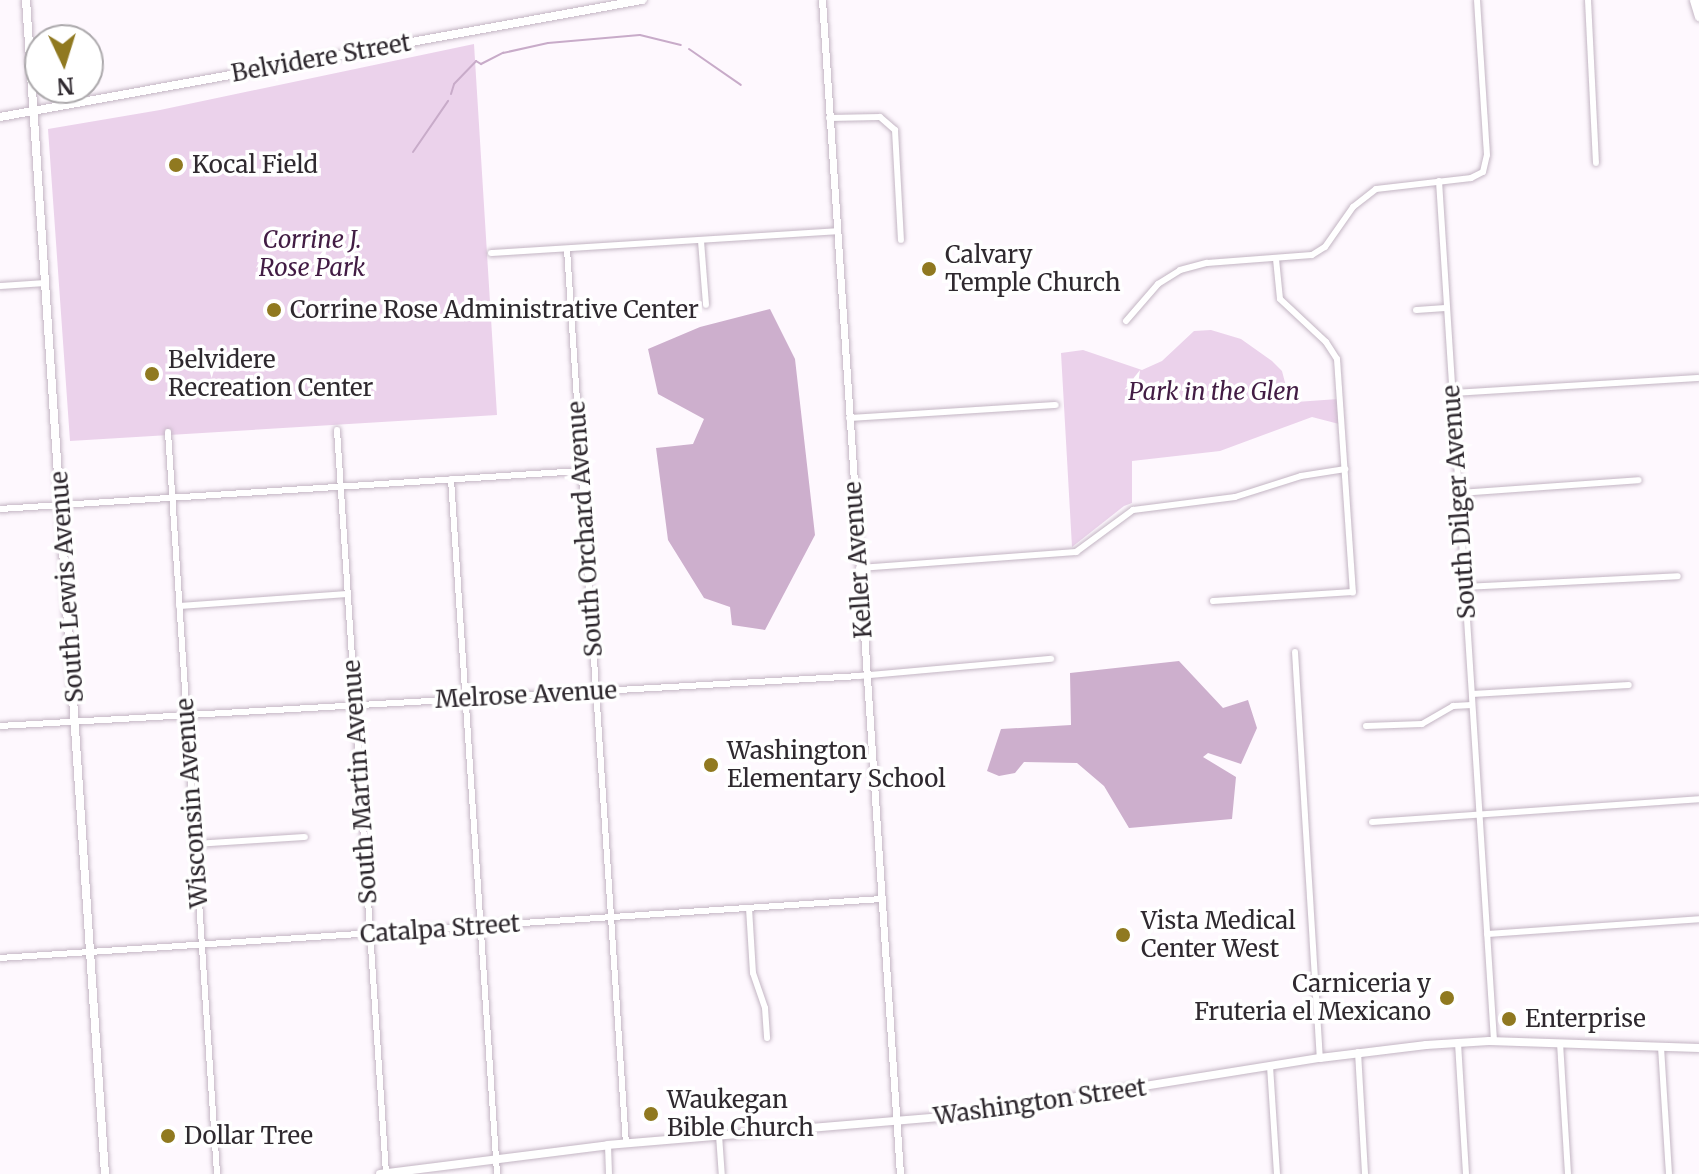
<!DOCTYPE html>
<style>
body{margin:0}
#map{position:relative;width:1699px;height:1174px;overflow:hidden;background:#fef8fe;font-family:Merriweather,serif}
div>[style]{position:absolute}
.green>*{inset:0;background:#ebd2eb}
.forest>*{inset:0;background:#cdafcd}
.stream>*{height:2px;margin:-1px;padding:0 1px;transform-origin:1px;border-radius:1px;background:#c8abc9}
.roads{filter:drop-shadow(0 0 2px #c3b5c3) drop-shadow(0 0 2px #c3b5c3)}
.minor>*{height:6px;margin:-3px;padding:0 3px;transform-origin:3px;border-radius:3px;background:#fff}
.tertiary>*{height:7px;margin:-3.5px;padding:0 3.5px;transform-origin:3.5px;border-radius:3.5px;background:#fff}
.secondary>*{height:8px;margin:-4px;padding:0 4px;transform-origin:4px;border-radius:4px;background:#fff}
.primary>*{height:9px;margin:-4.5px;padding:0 4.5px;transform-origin:4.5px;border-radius:4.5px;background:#fff}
.dots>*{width:22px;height:22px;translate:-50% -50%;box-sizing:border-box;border:4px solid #fff;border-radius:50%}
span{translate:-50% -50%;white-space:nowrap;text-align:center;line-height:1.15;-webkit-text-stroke:7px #fff;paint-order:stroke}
.street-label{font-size:24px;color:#2f292f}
.poi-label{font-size:24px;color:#2f292f}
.left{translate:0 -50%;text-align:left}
.right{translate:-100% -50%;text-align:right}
.park-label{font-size:24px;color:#421c44;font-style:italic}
.north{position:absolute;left:24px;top:24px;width:80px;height:80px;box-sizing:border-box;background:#fff;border:2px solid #aca9ac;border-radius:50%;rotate:176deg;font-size:22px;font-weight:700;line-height:32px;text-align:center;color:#2f292f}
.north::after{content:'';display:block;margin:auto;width:28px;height:36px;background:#907920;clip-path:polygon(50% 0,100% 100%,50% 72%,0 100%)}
</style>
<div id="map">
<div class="green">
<div style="clip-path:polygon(474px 44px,497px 415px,70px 441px,48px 129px,160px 110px)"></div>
<div style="clip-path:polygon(1211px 330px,1241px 339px,1272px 361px,1282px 371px,1288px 394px,1296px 402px,1338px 399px,1339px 424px,1312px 417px,1220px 451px,1132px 461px,1132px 503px,1124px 506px,1072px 547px,1061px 353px,1083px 350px,1142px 370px,1162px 361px,1194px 331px)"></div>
</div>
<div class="forest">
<div style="clip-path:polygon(770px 309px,795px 359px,815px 535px,765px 630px,732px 625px,730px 607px,704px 598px,668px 540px,656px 448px,693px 444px,704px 419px,658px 394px,648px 349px,700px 327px)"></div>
<div style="clip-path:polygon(1179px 661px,1223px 708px,1248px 700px,1257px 728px,1241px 764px,1208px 753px,1203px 757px,1236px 777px,1232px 819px,1129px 828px,1104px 786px,1077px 763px,1024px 762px,1015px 773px,999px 776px,987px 771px,1001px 729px,1071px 725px,1070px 673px)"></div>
</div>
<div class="stream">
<div style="left:689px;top:49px;width:63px;rotate:34.7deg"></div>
<div style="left:451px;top:94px;width:10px;rotate:-73deg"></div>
<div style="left:454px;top:84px;width:32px;rotate:-46deg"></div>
<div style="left:476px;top:61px;width:6px;rotate:31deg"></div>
<div style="left:481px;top:64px;width:25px;rotate:-27deg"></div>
<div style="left:503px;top:53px;width:46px;rotate:-12.5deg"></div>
<div style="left:548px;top:43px;width:92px;rotate:-5deg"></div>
<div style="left:640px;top:35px;width:42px;rotate:13.7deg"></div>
<div style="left:413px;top:152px;width:62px;rotate:-55.5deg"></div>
</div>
<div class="roads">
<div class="minor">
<div style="left:1588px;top:0;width:163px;rotate:87.2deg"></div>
<div style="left:829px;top:118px;width:51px;rotate:-1.1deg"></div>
<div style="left:880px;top:117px;width:20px;rotate:41deg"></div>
<div style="left:895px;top:130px;width:110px;rotate:86.9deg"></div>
<div style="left:1439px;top:181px;width:862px;rotate:86.34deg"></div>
<div style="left:701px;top:241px;width:64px;rotate:85.5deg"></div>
<div style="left:567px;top:249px;width:897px;rotate:86.23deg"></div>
<div style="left:491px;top:253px;width:347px;rotate:-3.6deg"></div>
<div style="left:1276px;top:259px;width:40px;rotate:84.3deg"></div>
<div style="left:1280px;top:299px;width:63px;rotate:43.1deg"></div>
<div style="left:1326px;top:342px;width:20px;rotate:57deg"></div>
<div style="left:1337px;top:359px;width:234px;rotate:86.1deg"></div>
<div style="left:0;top:286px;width:46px;rotate:-3.7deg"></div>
<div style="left:1416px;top:310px;width:30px;rotate:-4deg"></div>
<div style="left:1126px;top:321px;width:49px;rotate:-49.1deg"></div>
<div style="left:1158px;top:284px;width:26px;rotate:-32deg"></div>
<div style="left:1180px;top:270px;width:28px;rotate:-15deg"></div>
<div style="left:1207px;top:263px;width:105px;rotate:-4.4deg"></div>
<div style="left:1312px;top:255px;width:15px;rotate:-32deg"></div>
<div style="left:1325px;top:247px;width:49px;rotate:-55deg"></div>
<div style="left:1353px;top:207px;width:29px;rotate:-38deg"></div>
<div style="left:1376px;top:189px;width:96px;rotate:-6.6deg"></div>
<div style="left:1471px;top:178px;width:13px;rotate:-27deg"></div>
<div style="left:1483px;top:172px;width:17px;rotate:-77deg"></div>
<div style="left:1487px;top:155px;width:155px;rotate:-93.7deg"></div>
<div style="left:1452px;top:393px;width:247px;rotate:-3.5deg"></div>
<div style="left:849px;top:418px;width:207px;rotate:-3.6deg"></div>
<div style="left:337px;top:430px;width:746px;rotate:86.23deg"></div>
<div style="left:168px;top:432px;width:744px;rotate:86.22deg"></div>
<div style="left:451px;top:479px;width:697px;rotate:86.21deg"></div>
<div style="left:1459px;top:493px;width:180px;rotate:-4.1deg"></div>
<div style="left:0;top:509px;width:581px;rotate:-3.75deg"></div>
<div style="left:859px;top:568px;width:218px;rotate:-4.2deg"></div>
<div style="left:1076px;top:552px;width:71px;rotate:-36.4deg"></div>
<div style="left:1133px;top:510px;width:103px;rotate:-7.3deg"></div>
<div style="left:1235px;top:497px;width:69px;rotate:-17.7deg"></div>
<div style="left:1301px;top:476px;width:45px;rotate:-9deg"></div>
<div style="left:1464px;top:587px;width:214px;rotate:-2.9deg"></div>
<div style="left:1213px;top:601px;width:140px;rotate:-3.7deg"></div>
<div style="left:179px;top:606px;width:169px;rotate:-4.1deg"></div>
<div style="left:1295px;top:652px;width:407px;rotate:86.5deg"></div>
<div style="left:1472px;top:694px;width:157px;rotate:-3.3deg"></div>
<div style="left:0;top:726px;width:860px;rotate:-3.33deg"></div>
<div style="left:859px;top:676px;width:193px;rotate:-5.1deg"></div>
<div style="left:1366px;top:726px;width:56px;rotate:-2deg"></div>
<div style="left:1422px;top:724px;width:36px;rotate:-30deg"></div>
<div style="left:1453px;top:706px;width:19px;rotate:-3deg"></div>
<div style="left:1372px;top:822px;width:328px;rotate:-4deg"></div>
<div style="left:194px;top:844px;width:111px;rotate:-3.6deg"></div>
<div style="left:749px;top:908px;width:65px;rotate:86.5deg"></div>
<div style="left:753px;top:973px;width:37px;rotate:71deg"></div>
<div style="left:765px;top:1008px;width:30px;rotate:86deg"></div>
<div style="left:1487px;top:934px;width:213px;rotate:-4deg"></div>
<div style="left:0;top:958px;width:883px;rotate:-3.83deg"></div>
<div style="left:1458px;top:1043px;width:131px;rotate:86.5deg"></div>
<div style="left:1560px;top:1043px;width:131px;rotate:86.5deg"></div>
<div style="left:1661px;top:1047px;width:127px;rotate:86.4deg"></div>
<div style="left:1358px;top:1052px;width:122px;rotate:86.7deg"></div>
<div style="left:1270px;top:1066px;width:108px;rotate:86.3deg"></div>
<div style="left:719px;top:1135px;width:39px;rotate:86deg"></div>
<div style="left:608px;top:1145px;width:29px;rotate:88deg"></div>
</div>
<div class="tertiary">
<div style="left:822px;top:0;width:1177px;rotate:86.2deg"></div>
</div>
<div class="secondary">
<div style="left:26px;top:0;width:1177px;rotate:86.15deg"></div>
<div style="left:0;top:117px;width:653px;rotate:-10.33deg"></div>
<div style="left:380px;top:1174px;width:230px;rotate:-7.2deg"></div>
<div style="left:608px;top:1145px;width:350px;rotate:-4.8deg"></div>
<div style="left:957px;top:1116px;width:368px;rotate:-9.1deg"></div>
<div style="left:1320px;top:1058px;width:107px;rotate:-7deg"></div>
<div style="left:1426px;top:1045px;width:63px;rotate:-3.6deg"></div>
<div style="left:1489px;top:1041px;width:210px;rotate:1.9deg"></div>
</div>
<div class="primary">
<div style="left:1694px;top:0;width:17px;rotate:73deg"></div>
</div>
</div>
<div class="dots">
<div style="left:176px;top:165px;background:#907920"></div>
<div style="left:929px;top:269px;background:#907920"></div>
<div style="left:274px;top:310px;background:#907920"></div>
<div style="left:152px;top:374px;background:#907920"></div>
<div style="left:711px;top:765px;background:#907920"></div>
<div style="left:1123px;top:935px;background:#907920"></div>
<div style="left:1447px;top:998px;background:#907920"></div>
<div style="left:1509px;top:1019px;background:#907920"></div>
<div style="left:651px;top:1114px;background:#907920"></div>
<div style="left:168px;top:1136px;background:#907920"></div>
</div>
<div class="street-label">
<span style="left:321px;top:58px;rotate:-10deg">Belvidere Street</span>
<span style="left:1459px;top:502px;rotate:-94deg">South Dilger Avenue</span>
<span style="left:585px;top:529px;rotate:-94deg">South Orchard Avenue</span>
<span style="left:858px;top:560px;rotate:-94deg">Keller Avenue</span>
<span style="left:67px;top:587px;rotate:-94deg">South Lewis Avenue</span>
<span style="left:526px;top:695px;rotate:-3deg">Melrose Avenue</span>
<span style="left:360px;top:782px;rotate:-94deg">South Martin Avenue</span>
<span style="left:192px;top:803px;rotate:-94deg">Wisconsin Avenue</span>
<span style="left:440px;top:929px;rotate:-4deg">Catalpa Street</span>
<span style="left:1040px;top:1102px;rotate:-8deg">Washington Street</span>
</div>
<div class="poi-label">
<span class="left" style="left:192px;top:165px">Kocal Field</span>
<span class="left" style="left:945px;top:269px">Calvary<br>Temple Church</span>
<span class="left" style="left:290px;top:310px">Corrine Rose Administrative Center</span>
<span class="left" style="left:168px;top:374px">Belvidere<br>Recreation Center</span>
<span class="left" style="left:727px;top:765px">Washington<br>Elementary School</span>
<span class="left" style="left:1141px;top:935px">Vista Medical<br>Center West</span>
<span class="right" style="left:1431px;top:998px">Carniceria y<br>Fruteria el Mexicano</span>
<span class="left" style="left:1525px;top:1019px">Enterprise</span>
<span class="left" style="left:667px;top:1114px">Waukegan<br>Bible Church</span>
<span class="left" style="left:184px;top:1136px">Dollar Tree</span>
</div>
<div class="park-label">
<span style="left:312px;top:254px">Corrine J.<br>Rose Park</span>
<span style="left:1214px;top:392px">Park in the Glen</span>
</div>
<div class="north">N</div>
</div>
